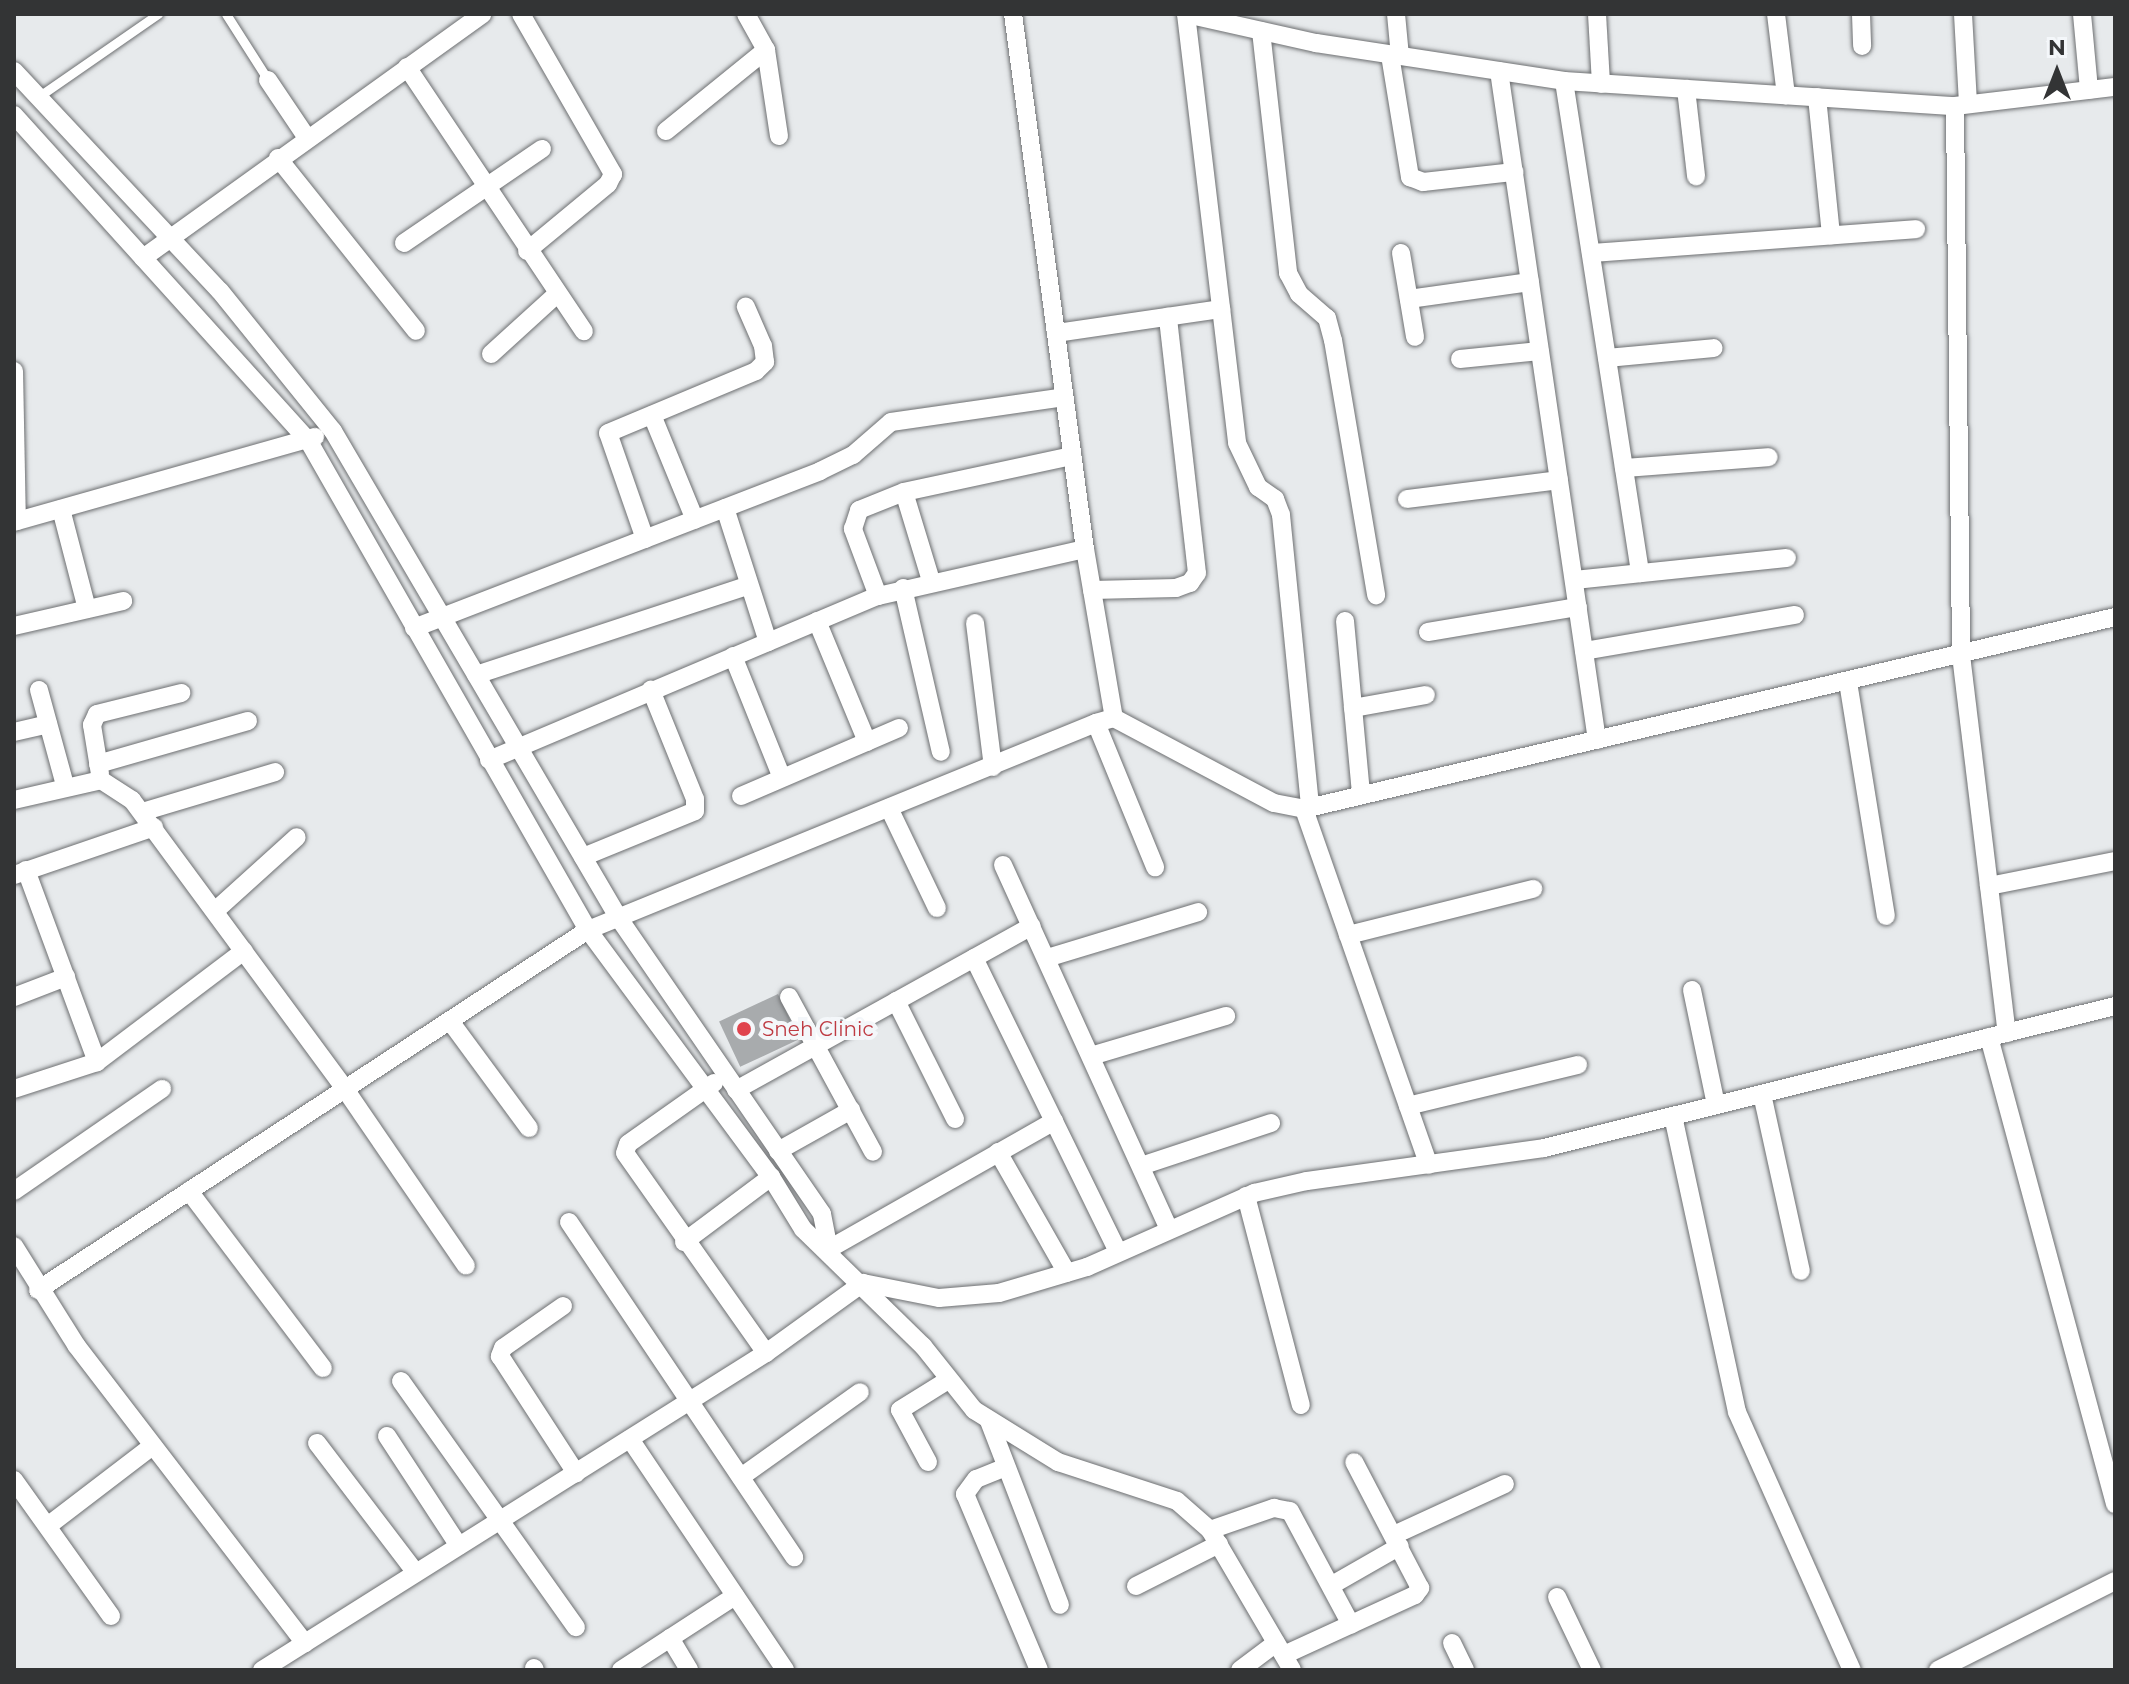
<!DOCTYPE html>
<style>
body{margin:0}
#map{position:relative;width:2129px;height:1684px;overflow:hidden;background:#e7eaec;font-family:Montserrat,sans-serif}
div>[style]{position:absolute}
.building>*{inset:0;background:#a8abad;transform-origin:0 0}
.roads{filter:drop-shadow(0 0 2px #6d6f71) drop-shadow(0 0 2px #6d6f71)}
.lane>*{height:9px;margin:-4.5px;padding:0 4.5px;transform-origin:4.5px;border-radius:4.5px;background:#fff}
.street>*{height:18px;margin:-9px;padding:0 9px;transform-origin:9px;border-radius:9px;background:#fff}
.dots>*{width:22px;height:22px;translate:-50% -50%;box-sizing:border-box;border:4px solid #f4f7fa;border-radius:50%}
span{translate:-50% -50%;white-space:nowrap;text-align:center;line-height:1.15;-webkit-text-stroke:8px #f4f7fa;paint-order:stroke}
.health-label{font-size:20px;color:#be3a42}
.left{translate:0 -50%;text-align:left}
.frame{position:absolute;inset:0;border:16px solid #333435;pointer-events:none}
.north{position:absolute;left:2017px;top:32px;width:80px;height:80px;-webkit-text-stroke:6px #f4f7fa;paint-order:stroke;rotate:0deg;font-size:22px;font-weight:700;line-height:32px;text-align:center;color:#333435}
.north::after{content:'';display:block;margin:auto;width:28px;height:36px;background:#333435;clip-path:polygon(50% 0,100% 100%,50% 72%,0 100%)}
</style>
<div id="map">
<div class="building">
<div style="left:778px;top:994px;width:50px;height:65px;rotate:65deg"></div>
</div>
<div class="roads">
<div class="lane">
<div style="left:226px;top:14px;width:78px;rotate:57.5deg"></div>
<div style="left:38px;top:97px;width:146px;rotate:-34.7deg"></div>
</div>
<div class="street">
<div style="left:521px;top:14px;width:185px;rotate:60.1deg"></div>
<div style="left:613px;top:174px;width:11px;rotate:117deg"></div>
<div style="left:608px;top:184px;width:105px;rotate:140.4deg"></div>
<div style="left:746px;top:14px;width:41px;rotate:60.9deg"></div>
<div style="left:766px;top:50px;width:87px;rotate:81.4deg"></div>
<div style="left:1013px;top:14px;width:540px;rotate:82.34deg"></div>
<div style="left:1085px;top:549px;width:171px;rotate:80.3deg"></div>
<div style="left:1186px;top:14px;width:133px;rotate:12.6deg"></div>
<div style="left:1316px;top:43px;width:251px;rotate:8.7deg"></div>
<div style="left:1564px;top:81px;width:392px;rotate:3.7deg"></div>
<div style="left:1955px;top:106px;width:161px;rotate:-6.8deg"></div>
<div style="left:1186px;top:14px;width:432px;rotate:83.2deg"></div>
<div style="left:1237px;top:443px;width:49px;rotate:64.5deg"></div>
<div style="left:1258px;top:487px;width:21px;rotate:35deg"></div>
<div style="left:1275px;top:499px;width:17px;rotate:69deg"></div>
<div style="left:1281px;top:515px;width:294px;rotate:84.3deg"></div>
<div style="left:1396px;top:14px;width:42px;rotate:84.6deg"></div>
<div style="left:1597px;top:14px;width:70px;rotate:86.7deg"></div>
<div style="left:1776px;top:14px;width:82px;rotate:83deg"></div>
<div style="left:1861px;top:14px;width:32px;rotate:88deg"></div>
<div style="left:1963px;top:14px;width:90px;rotate:86.8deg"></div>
<div style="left:2082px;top:14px;width:76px;rotate:84.7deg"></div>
<div style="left:1261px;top:31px;width:244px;rotate:83.6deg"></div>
<div style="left:1288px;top:273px;width:24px;rotate:62deg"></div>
<div style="left:1299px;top:294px;width:37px;rotate:41deg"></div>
<div style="left:1327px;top:318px;width:23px;rotate:75deg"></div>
<div style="left:1333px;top:340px;width:259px;rotate:80.4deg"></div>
<div style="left:1390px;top:55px;width:124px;rotate:80.7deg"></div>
<div style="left:1410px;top:177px;width:14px;rotate:21deg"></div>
<div style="left:1423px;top:182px;width:92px;rotate:-6.3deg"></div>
<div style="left:407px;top:67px;width:318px;rotate:56.2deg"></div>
<div style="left:14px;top:71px;width:301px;rotate:46.9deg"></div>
<div style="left:220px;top:291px;width:180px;rotate:51.1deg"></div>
<div style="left:333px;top:431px;width:563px;rotate:59.61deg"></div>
<div style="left:618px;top:917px;width:360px;rotate:55.5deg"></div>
<div style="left:822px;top:1214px;width:36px;rotate:79deg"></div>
<div style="left:1499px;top:71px;width:676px;rotate:81.67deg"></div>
<div style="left:268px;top:80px;width:70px;rotate:56.1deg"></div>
<div style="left:1564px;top:81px;width:498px;rotate:81.2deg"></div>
<div style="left:1686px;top:89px;width:88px;rotate:83.4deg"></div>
<div style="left:1817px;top:97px;width:139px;rotate:84.2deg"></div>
<div style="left:1955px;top:106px;width:549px;rotate:89.37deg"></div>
<div style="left:1961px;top:655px;width:381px;rotate:83.1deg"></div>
<div style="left:14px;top:115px;width:438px;rotate:47.9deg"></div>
<div style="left:308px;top:440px;width:564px;rotate:60.26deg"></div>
<div style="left:588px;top:930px;width:307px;rotate:53.5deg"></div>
<div style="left:771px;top:1177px;width:61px;rotate:58.4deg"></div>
<div style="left:803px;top:1229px;width:168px;rotate:44.3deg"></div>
<div style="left:923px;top:1346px;width:82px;rotate:51.4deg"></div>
<div style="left:974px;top:1410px;width:99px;rotate:31.8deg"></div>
<div style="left:1058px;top:1462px;width:125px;rotate:18.1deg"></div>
<div style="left:1177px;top:1501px;width:44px;rotate:41.3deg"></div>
<div style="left:1210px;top:1530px;width:162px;rotate:59.6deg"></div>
<div style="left:666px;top:131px;width:129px;rotate:-39deg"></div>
<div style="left:278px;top:158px;width:221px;rotate:51.4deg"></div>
<div style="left:404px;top:243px;width:167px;rotate:-34.3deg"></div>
<div style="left:1401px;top:253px;width:85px;rotate:80.5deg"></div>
<div style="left:1591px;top:253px;width:326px;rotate:-4.2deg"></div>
<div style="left:143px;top:258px;width:418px;rotate:-35.7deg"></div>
<div style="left:1409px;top:299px;width:122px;rotate:-8deg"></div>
<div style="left:1056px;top:333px;width:167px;rotate:-8.3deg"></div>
<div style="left:491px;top:354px;width:89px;rotate:-42.3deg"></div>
<div style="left:1607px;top:358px;width:107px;rotate:-5.3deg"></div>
<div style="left:1460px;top:359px;width:80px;rotate:-5.7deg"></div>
<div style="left:14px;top:371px;width:150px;rotate:88.9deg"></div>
<div style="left:652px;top:415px;width:113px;rotate:67.7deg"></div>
<div style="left:1624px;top:468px;width:145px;rotate:-4.3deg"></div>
<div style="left:904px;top:492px;width:93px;rotate:73.1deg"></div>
<div style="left:1407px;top:499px;width:153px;rotate:-7.1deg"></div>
<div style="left:725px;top:508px;width:141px;rotate:72.2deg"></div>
<div style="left:61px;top:509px;width:103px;rotate:75.4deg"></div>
<div style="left:14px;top:522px;width:313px;rotate:-15.8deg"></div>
<div style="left:645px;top:539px;width:112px;rotate:-109.2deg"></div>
<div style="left:608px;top:433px;width:160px;rotate:-22.7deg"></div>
<div style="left:756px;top:371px;width:13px;rotate:-45deg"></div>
<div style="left:765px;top:362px;width:16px;rotate:-97deg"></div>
<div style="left:763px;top:346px;width:43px;rotate:-113.6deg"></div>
<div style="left:1574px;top:580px;width:214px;rotate:-5.9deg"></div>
<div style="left:903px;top:588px;width:168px;rotate:77deg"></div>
<div style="left:1092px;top:590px;width:84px;rotate:-1.4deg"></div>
<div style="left:1176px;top:588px;width:15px;rotate:-20deg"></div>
<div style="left:1190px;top:583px;width:12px;rotate:-55deg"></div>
<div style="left:1197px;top:573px;width:258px;rotate:-96.5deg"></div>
<div style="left:878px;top:596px;width:72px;rotate:-110.5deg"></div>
<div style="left:853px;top:529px;width:20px;rotate:-72deg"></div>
<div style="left:859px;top:510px;width:48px;rotate:-21.8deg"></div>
<div style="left:904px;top:492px;width:172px;rotate:-12.1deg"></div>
<div style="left:817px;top:621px;width:131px;rotate:67.5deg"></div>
<div style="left:1345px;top:621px;width:175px;rotate:84.7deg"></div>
<div style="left:975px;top:623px;width:145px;rotate:82.9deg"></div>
<div style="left:14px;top:626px;width:112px;rotate:-12.9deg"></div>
<div style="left:414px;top:628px;width:435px;rotate:-21.1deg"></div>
<div style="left:820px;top:471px;width:37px;rotate:-26deg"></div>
<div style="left:853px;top:455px;width:50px;rotate:-41deg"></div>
<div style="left:891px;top:422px;width:175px;rotate:-8.2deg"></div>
<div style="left:1428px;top:632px;width:152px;rotate:-9.5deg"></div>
<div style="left:1584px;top:651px;width:214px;rotate:-9.7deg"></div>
<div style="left:733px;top:656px;width:131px;rotate:68.1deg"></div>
<div style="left:476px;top:675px;width:287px;rotate:-18.2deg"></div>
<div style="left:1848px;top:682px;width:237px;rotate:80.8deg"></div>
<div style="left:39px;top:690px;width:98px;rotate:74.7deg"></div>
<div style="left:1353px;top:708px;width:74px;rotate:-10.1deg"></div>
<div style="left:1096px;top:723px;width:156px;rotate:67.7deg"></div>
<div style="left:14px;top:732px;width:35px;rotate:-13deg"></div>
<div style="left:489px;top:760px;width:422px;rotate:-22.9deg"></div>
<div style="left:878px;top:596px;width:212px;rotate:-12.8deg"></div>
<div style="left:98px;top:764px;width:156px;rotate:-16deg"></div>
<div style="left:100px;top:774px;width:50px;rotate:-99.3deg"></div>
<div style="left:92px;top:725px;width:12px;rotate:-66deg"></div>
<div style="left:97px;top:714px;width:87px;rotate:-14deg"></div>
<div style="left:741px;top:796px;width:172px;rotate:-23.3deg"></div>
<div style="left:14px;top:800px;width:89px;rotate:-12.9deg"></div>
<div style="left:101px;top:780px;width:37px;rotate:33deg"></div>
<div style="left:132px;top:800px;width:359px;rotate:53.6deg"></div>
<div style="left:345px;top:1089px;width:214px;rotate:55.6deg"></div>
<div style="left:889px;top:808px;width:111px;rotate:64.4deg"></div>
<div style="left:1304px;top:809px;width:377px;rotate:70.7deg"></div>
<div style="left:142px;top:812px;width:139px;rotate:-16.7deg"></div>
<div style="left:583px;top:857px;width:121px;rotate:-22.3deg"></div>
<div style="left:695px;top:811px;width:12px;rotate:-90deg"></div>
<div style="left:695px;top:799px;width:118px;rotate:-112deg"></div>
<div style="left:1003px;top:865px;width:398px;rotate:65.5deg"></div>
<div style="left:26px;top:870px;width:205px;rotate:69.7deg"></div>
<div style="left:14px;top:875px;width:148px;rotate:-18.9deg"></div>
<div style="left:1989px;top:886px;width:128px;rotate:-11.2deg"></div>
<div style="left:215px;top:911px;width:110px;rotate:-42.1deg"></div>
<div style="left:1348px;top:935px;width:191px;rotate:-14deg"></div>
<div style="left:974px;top:958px;width:327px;rotate:63.9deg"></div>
<div style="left:1047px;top:958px;width:158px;rotate:-16.9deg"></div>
<div style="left:1692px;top:990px;width:117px;rotate:78.2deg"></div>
<div style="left:14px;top:997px;width:56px;rotate:-21deg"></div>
<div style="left:789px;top:997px;width:176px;rotate:61.5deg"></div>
<div style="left:896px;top:1001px;width:132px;rotate:63.4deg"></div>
<div style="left:450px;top:1021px;width:133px;rotate:53.6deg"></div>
<div style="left:1989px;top:1037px;width:484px;rotate:74.9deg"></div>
<div style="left:1091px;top:1056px;width:141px;rotate:-16.5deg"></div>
<div style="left:714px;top:1083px;width:105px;rotate:144.7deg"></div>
<div style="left:628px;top:1144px;width:9px;rotate:108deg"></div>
<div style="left:625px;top:1153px;width:245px;rotate:54.8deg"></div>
<div style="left:14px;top:1089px;width:87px;rotate:-18deg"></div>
<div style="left:97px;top:1062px;width:184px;rotate:-37.1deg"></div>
<div style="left:736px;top:1090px;width:338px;rotate:-29deg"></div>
<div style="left:1762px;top:1094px;width:181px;rotate:77.6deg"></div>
<div style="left:1408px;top:1106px;width:175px;rotate:-13.6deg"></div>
<div style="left:1673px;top:1116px;width:303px;rotate:77.8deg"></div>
<div style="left:1737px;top:1412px;width:282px;rotate:66deg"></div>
<div style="left:778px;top:1151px;width:84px;rotate:-29.3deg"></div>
<div style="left:998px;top:1152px;width:139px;rotate:60.3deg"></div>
<div style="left:1141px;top:1166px;width:137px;rotate:-18.3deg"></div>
<div style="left:14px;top:1191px;width:180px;rotate:-34.6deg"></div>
<div style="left:189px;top:1191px;width:222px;rotate:52.9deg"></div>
<div style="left:1246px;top:1196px;width:216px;rotate:75.3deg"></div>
<div style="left:569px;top:1222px;width:404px;rotate:56.1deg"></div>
<div style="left:684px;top:1242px;width:109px;rotate:-36.8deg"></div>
<div style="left:14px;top:1246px;width:117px;rotate:57.9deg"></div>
<div style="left:76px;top:1345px;width:376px;rotate:52.5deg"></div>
<div style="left:829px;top:1249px;width:259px;rotate:-29.6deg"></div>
<div style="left:38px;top:1290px;width:657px;rotate:-33.21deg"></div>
<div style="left:588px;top:930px;width:549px;rotate:-22.17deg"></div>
<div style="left:1096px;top:723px;width:19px;rotate:-16deg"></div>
<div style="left:1114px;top:718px;width:181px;rotate:28deg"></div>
<div style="left:1274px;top:803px;width:31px;rotate:11deg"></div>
<div style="left:1304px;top:809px;width:833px;rotate:-13.32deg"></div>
<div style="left:563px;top:1306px;width:73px;rotate:145deg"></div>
<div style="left:503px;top:1348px;width:9px;rotate:111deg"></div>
<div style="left:500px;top:1356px;width:140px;rotate:57deg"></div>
<div style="left:401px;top:1381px;width:302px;rotate:54.6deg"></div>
<div style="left:989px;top:1421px;width:197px;rotate:68.9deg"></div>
<div style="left:387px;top:1436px;width:131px;rotate:56.8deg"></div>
<div style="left:630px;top:1439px;width:278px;rotate:56.1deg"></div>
<div style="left:317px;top:1443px;width:163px;rotate:52.7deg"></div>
<div style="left:928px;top:1462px;width:59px;rotate:-118.3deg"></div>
<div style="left:900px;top:1410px;width:57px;rotate:-32deg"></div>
<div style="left:1006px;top:1467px;width:32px;rotate:158deg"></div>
<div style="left:976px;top:1479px;width:19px;rotate:126deg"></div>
<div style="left:965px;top:1494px;width:191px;rotate:67.2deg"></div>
<div style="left:741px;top:1477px;width:146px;rotate:-35.5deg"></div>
<div style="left:14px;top:1480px;width:167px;rotate:54.5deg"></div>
<div style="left:49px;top:1525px;width:128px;rotate:-37.4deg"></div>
<div style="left:1210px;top:1530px;width:68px;rotate:-19deg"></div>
<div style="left:1274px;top:1508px;width:16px;rotate:11deg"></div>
<div style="left:1290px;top:1511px;width:129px;rotate:61.8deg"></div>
<div style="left:1394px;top:1535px;width:122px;rotate:-24.7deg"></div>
<div style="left:1332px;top:1585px;width:78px;rotate:-29.8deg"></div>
<div style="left:1136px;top:1586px;width:93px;rotate:-26.8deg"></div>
<div style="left:1557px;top:1597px;width:81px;rotate:64.4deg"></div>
<div style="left:670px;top:1638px;width:37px;rotate:59deg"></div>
<div style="left:1452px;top:1643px;width:30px;rotate:64deg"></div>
<div style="left:1284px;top:1655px;width:144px;rotate:-24.6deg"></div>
<div style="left:1415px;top:1595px;width:9px;rotate:-54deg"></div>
<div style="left:1420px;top:1588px;width:142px;rotate:-117.6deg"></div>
<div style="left:534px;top:1668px;width:2px;rotate:63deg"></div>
<div style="left:262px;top:1670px;width:595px;rotate:-32.17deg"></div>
<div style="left:766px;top:1353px;width:120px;rotate:-35.8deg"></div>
<div style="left:863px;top:1283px;width:77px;rotate:11.2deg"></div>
<div style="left:939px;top:1298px;width:60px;rotate:-4.8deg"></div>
<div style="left:999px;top:1293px;width:92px;rotate:-16.5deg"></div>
<div style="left:1087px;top:1267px;width:183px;rotate:-23.9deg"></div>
<div style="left:1254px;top:1193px;width:54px;rotate:-12.8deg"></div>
<div style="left:1307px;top:1181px;width:239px;rotate:-7.9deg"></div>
<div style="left:1544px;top:1148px;width:588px;rotate:-13.97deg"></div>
<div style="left:621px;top:1670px;width:136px;rotate:-33deg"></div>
<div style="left:1240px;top:1670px;width:45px;rotate:-36.9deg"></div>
<div style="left:1938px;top:1670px;width:198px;rotate:-26.7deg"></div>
</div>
</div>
<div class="dots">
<div style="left:744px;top:1029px;background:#e0444e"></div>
</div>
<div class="health-label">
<span class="left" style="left:762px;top:1029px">Sneh Clinic</span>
</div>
<div class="frame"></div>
<div class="north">N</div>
</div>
